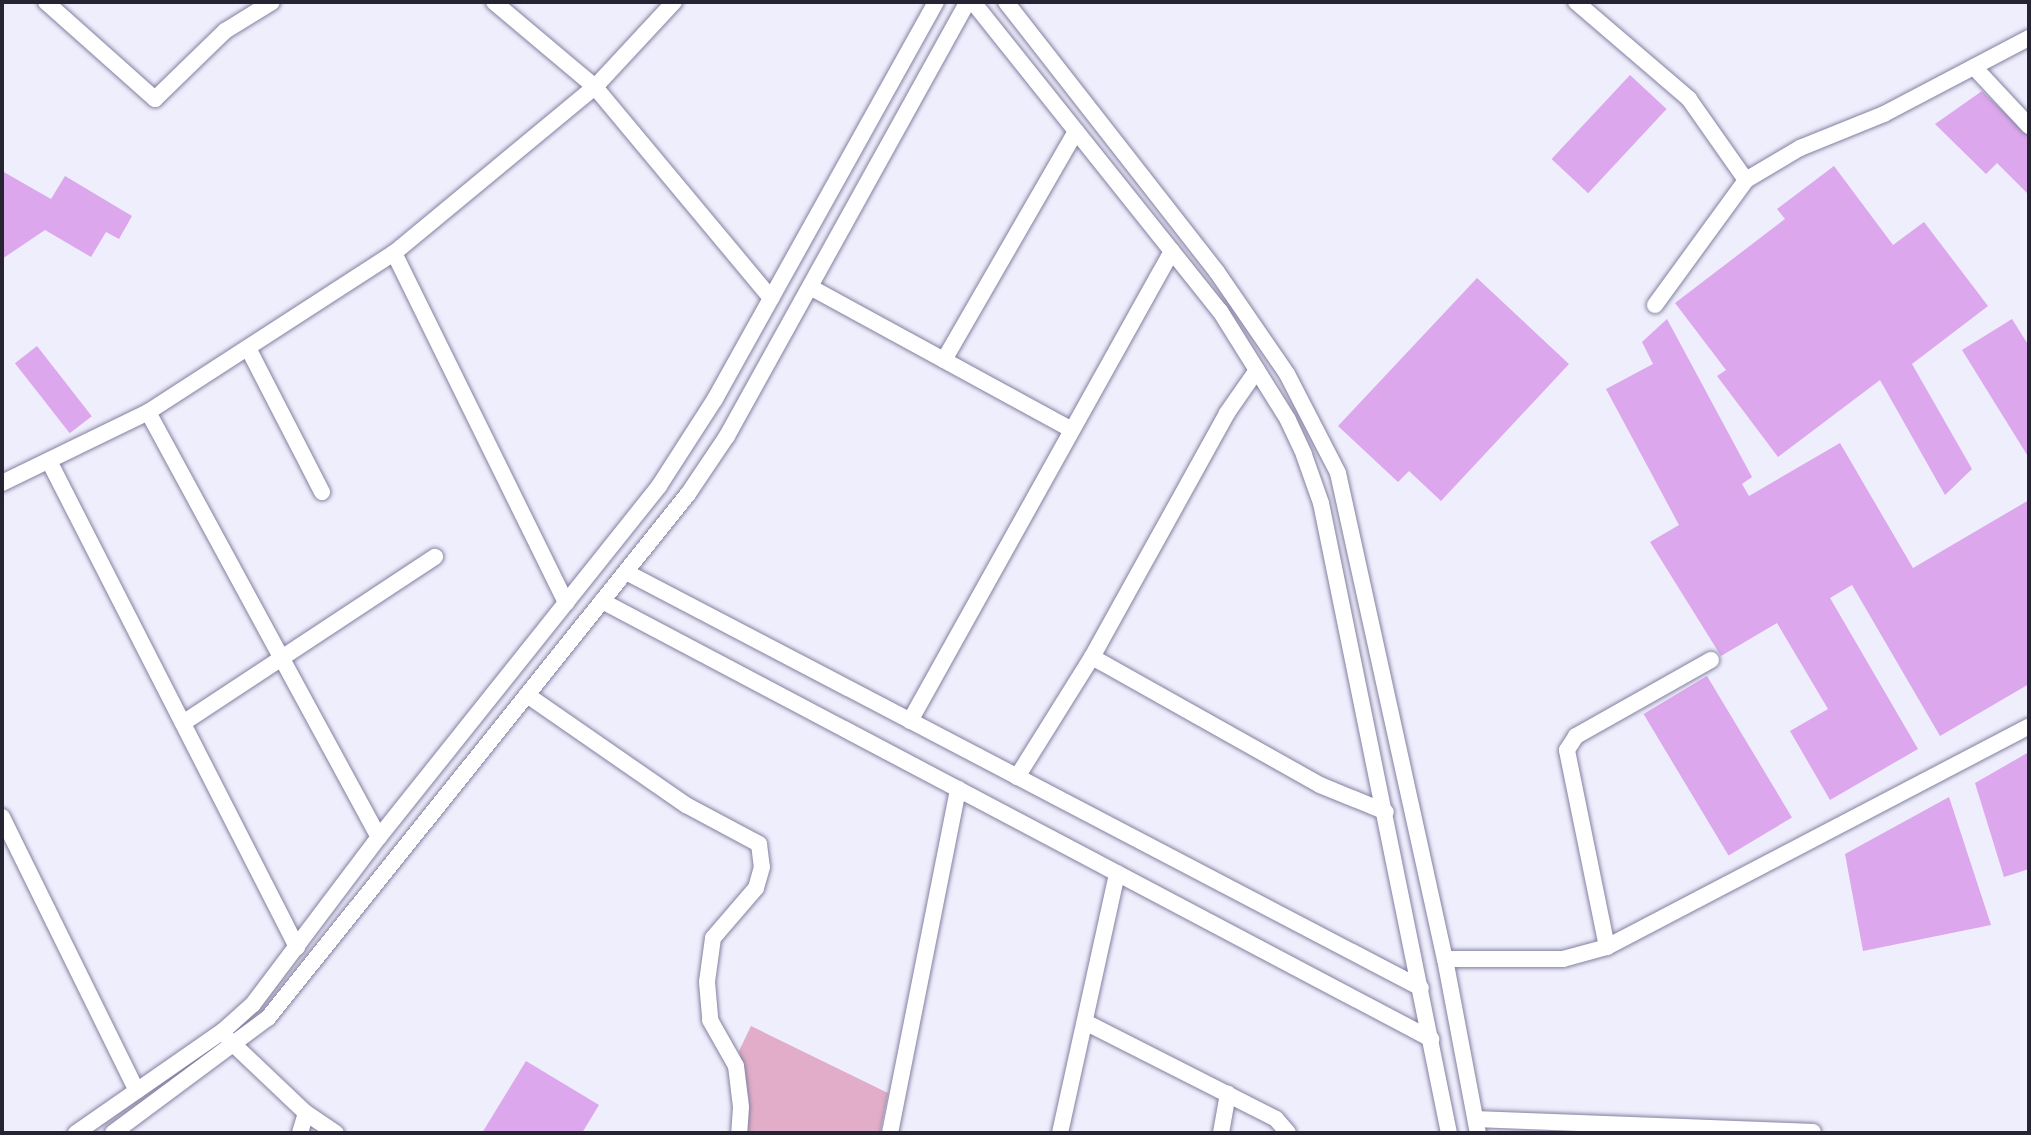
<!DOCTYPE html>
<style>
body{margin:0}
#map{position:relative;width:2031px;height:1135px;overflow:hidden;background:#efeefd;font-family:"Fira Sans Condensed",sans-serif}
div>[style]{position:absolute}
.green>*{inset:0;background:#e1adc8}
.building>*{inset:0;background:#dca7ec;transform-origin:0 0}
.roads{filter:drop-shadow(0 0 2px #8380a0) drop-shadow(0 0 2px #8380a0)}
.minor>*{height:16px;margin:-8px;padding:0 8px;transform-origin:8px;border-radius:8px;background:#fff}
span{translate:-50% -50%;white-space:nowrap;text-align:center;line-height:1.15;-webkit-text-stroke:6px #fff;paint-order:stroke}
.frame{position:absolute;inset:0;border:4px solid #262432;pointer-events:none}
</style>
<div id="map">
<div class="green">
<div style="clip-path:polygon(751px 1026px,888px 1093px,880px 1133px,748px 1133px,749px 1099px,739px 1051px)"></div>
</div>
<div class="building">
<div style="left:1630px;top:75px;width:50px;height:115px;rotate:43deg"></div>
<div style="clip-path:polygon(1982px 91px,2029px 136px,2029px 195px,1997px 163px,1986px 174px,1935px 124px)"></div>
<div style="clip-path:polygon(1834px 166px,1893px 245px,1924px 222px,1988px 306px,1912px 364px,1972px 469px,1945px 495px,1880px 380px,1778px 457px,1717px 376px,1726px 370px,1675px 303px,1785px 219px,1777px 209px)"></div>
<div style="clip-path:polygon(2px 171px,51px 199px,65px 176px,132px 216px,119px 239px,106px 232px,91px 257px,45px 230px,2px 259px)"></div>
<div style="clip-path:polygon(1477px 278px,1569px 364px,1441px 501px,1409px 471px,1398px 482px,1338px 426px)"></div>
<div style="clip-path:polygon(1667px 319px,1752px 477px,1742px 484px,1749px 496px,1840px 443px,1913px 568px,2029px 500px,2029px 684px,1940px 736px,1852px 585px,1830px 598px,1918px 749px,1830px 800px,1790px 731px,1828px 709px,1777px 623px,1721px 656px,1650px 542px,1679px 525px,1606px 389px,1653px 364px,1642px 342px)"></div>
<div style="clip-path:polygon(2012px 319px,2029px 346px,2029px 458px,1962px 350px)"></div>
<div style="left:37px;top:346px;width:89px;height:28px;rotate:52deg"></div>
<div style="left:1707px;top:676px;width:165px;height:74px;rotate:59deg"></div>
<div style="clip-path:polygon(2029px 752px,2029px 869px,2004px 877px,1975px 783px)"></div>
<div style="clip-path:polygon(1949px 797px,1991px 925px,1863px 951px,1845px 854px)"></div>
<div style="clip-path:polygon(526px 1061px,599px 1105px,582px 1133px,482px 1133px)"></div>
</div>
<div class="roads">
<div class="minor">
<div style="left:46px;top:2px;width:146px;rotate:41.7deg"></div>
<div style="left:155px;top:99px;width:98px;rotate:-44.2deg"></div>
<div style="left:225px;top:31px;width:55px;rotate:-31.7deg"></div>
<div style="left:494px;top:2px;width:132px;rotate:40.1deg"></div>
<div style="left:595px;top:87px;width:275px;rotate:50.2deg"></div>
<div style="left:973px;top:2px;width:396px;rotate:51.4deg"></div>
<div style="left:1220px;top:311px;width:128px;rotate:58deg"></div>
<div style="left:1288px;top:420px;width:38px;rotate:65deg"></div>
<div style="left:1304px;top:455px;width:51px;rotate:70.5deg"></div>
<div style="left:1321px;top:503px;width:643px;rotate:78.52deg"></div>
<div style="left:1006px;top:2px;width:343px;rotate:52deg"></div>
<div style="left:1217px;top:272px;width:124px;rotate:55.5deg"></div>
<div style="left:1287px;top:374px;width:111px;rotate:62.7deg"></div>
<div style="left:1338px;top:473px;width:498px;rotate:77.6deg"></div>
<div style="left:1445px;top:959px;width:177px;rotate:79.3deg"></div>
<div style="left:1576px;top:2px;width:149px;rotate:40.6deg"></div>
<div style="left:1689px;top:99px;width:99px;rotate:54.9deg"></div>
<div style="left:1746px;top:180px;width:63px;rotate:-30.7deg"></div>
<div style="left:1800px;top:148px;width:91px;rotate:-22deg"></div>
<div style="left:1884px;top:114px;width:164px;rotate:-27.7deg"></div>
<div style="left:1974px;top:67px;width:81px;rotate:47deg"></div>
<div style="left:394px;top:253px;width:390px;rotate:63.8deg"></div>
<div style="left:810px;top:287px;width:298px;rotate:28.6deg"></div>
<div style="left:1655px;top:305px;width:155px;rotate:-53.9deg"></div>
<div style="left:248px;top:348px;width:162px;rotate:62.8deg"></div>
<div style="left:944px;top:360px;width:264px;rotate:-60deg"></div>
<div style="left:148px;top:412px;width:484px;rotate:61.5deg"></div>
<div style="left:49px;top:461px;width:546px;rotate:62.97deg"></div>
<div style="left:2px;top:483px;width:162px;rotate:-25.9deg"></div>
<div style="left:148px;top:412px;width:293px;rotate:-32.9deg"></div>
<div style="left:394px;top:253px;width:261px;rotate:-39.6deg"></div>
<div style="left:595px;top:87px;width:116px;rotate:-47.1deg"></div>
<div style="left:626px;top:572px;width:897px;rotate:27.62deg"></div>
<div style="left:602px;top:601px;width:938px;rotate:27.85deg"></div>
<div style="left:1092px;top:657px;width:261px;rotate:29.3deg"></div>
<div style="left:1320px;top:785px;width:71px;rotate:22.2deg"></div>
<div style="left:527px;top:695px;width:193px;rotate:34.7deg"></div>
<div style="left:686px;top:805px;width:83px;rotate:28.1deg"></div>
<div style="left:759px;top:844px;width:23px;rotate:83deg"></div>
<div style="left:762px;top:867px;width:22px;rotate:106deg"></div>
<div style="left:756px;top:888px;width:66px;rotate:130.7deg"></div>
<div style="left:713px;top:938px;width:44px;rotate:97.8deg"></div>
<div style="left:707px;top:982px;width:38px;rotate:85deg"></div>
<div style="left:710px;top:1020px;width:53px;rotate:60.5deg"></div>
<div style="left:736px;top:1066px;width:41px;rotate:83deg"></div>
<div style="left:741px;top:1107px;width:26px;rotate:94deg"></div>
<div style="left:910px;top:721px;width:538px;rotate:-60.86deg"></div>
<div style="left:183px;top:723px;width:302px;rotate:-33.4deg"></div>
<div style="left:1017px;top:777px;width:142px;rotate:-58deg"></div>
<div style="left:1092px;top:657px;width:279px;rotate:-61deg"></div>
<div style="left:1227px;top:413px;width:52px;rotate:-55.1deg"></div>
<div style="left:2px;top:817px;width:305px;rotate:63.8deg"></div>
<div style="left:1607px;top:947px;width:201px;rotate:-101.5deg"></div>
<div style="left:1567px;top:750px;width:17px;rotate:-57deg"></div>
<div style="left:1576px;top:736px;width:155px;rotate:-29.4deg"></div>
<div style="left:1445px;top:959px;width:118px"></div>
<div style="left:1563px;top:959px;width:46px;rotate:-15.3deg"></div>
<div style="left:1607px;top:947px;width:476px;rotate:-27.6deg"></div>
<div style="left:1087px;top:1023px;width:212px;rotate:26.9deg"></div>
<div style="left:1276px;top:1119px;width:18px;rotate:49deg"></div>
<div style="left:229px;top:1040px;width:106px;rotate:43.5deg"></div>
<div style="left:306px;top:1113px;width:21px;rotate:107deg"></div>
<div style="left:306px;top:1113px;width:36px;rotate:34deg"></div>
<div style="left:1476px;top:1119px;width:337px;rotate:2.2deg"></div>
<div style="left:76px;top:1133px;width:179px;rotate:-34.8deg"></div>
<div style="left:223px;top:1031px;width:40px;rotate:-42deg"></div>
<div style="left:253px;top:1004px;width:209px;rotate:-53deg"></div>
<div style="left:379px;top:837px;width:449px;rotate:-51.4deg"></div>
<div style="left:659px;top:486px;width:103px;rotate:-57.2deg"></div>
<div style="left:715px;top:399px;width:454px;rotate:-60.9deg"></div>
<div style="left:113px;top:1133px;width:193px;rotate:-36.6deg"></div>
<div style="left:268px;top:1018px;width:672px;rotate:-51.29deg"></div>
<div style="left:688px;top:494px;width:70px;rotate:-56.1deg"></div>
<div style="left:727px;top:436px;width:496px;rotate:-61deg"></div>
<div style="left:890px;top:1133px;width:351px;rotate:-78.8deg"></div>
<div style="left:1060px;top:1133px;width:266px;rotate:-77.6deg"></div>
<div style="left:1221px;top:1133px;width:40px;rotate:-80deg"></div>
</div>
</div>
<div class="frame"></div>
</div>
